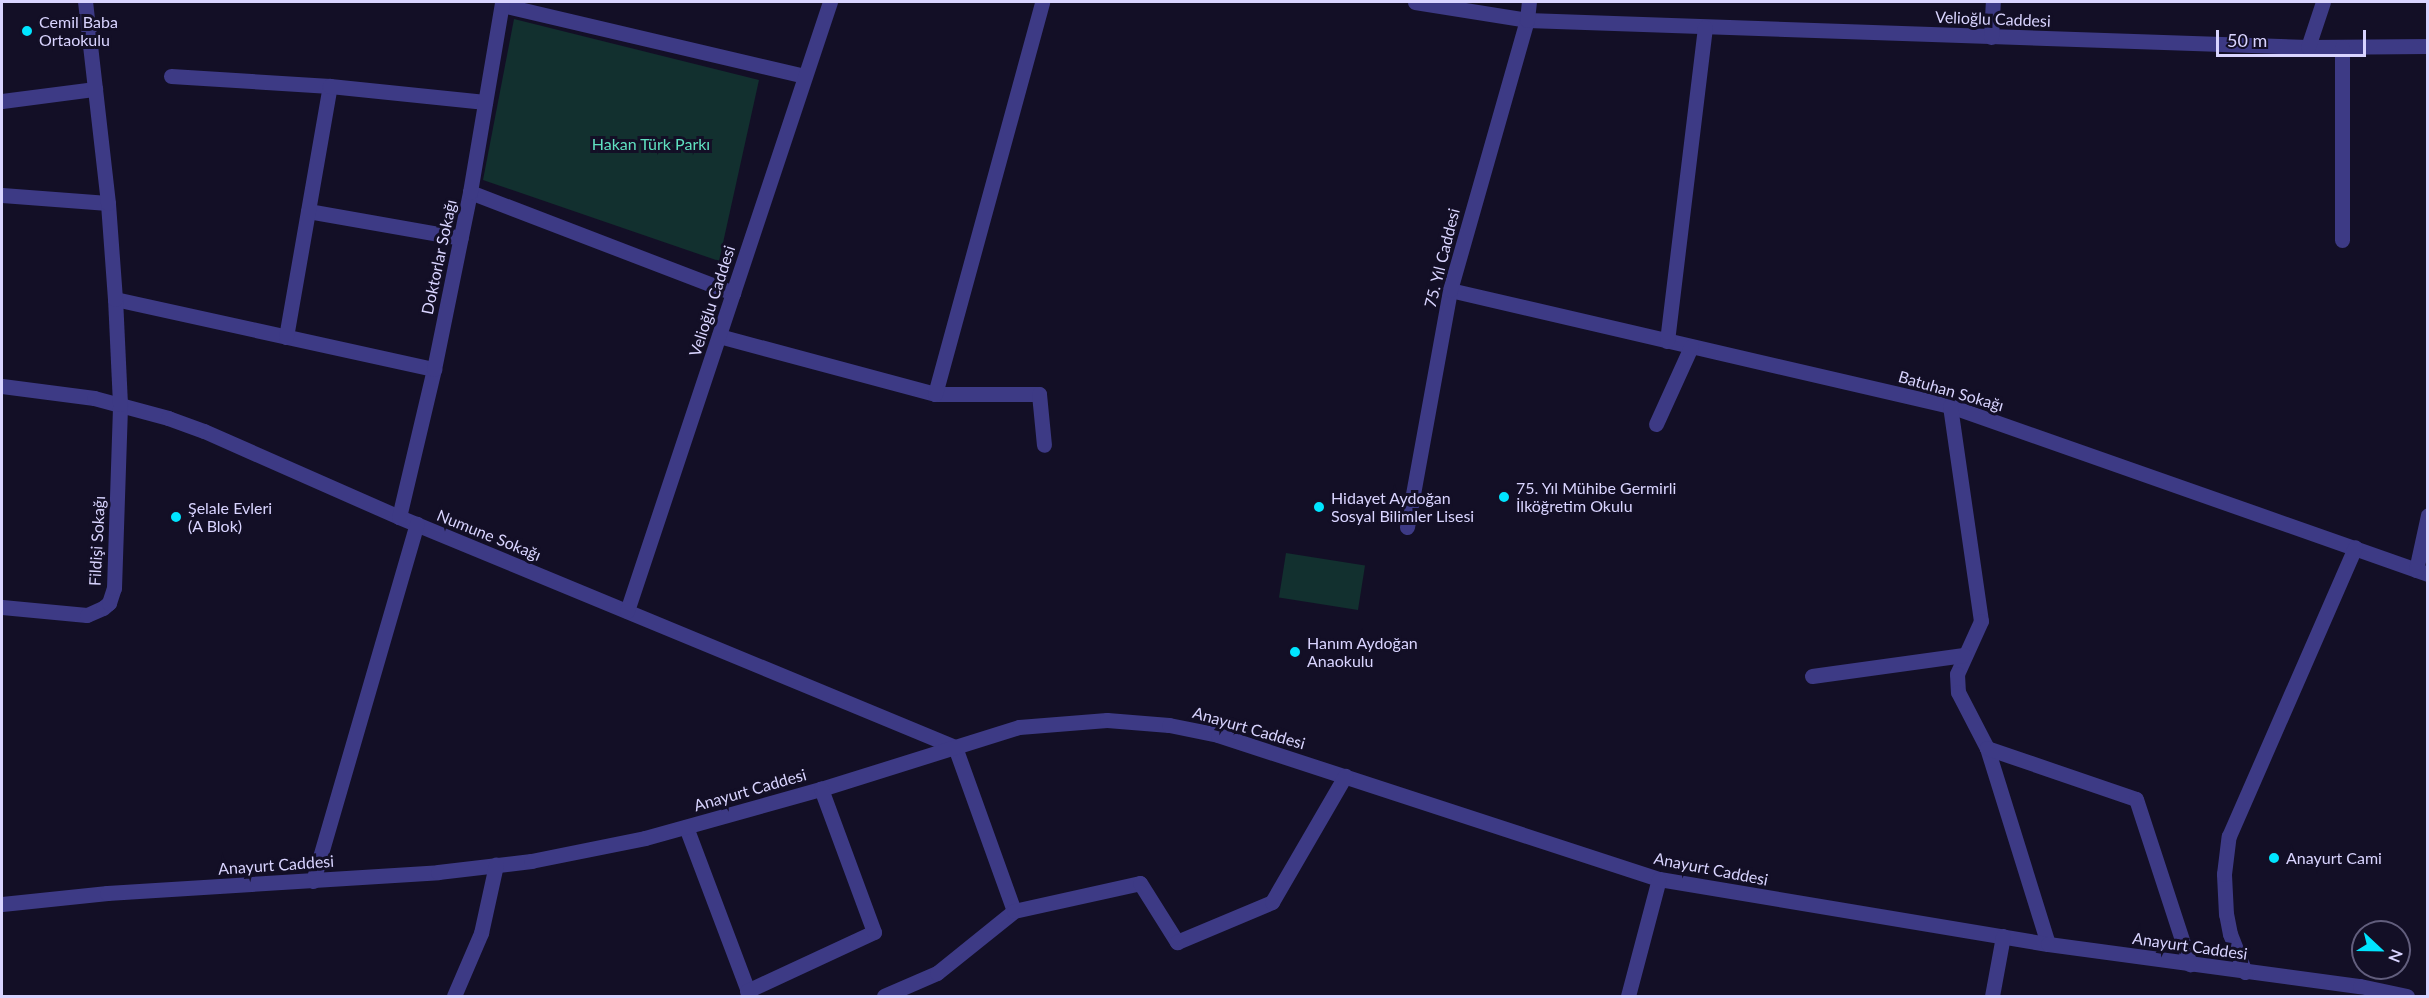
<!DOCTYPE html>
<meta charset="utf-8">
<style>
body{margin:0}
#map{position:relative;width:2429px;height:998px;overflow:hidden;background:#130f26;font-family:Lato,sans-serif}
div>[style]{position:absolute}
.green>*{inset:0;background:#12302f;transform-origin:0 0}
.street>*{height:15px;margin:-7.5px;padding:0 7.5px;transform-origin:7.5px;border-radius:7.5px;background:#3d3a85}
.dots>*{width:16px;height:16px;translate:-50% -50%;box-sizing:border-box;border:3px solid #130f26;border-radius:50%}
span{translate:-50% -50%;white-space:nowrap;text-align:center;line-height:1.15;-webkit-text-stroke:6px #130f26;paint-order:stroke}
.street-label{font-size:16px;color:#d9d4ff}
.poi-label{font-size:16px;color:#d9d4ff}
.left{translate:0 -50%;text-align:left}
.park-label{font-size:16px;color:#5fe0c0}
.frame{position:absolute;inset:0;border:3px solid #d9d4ff;pointer-events:none}
.north{position:absolute;left:2351px;top:920px;width:60px;height:60px;box-sizing:border-box;background:#130f26;border:2px solid #625e7d;border-radius:50%;rotate:112deg;font-size:16px;font-weight:700;line-height:24px;text-align:center;color:#d9d4ff}
.north::after{content:'';display:block;margin:auto;width:21px;height:27px;background:#00e5ff;clip-path:polygon(50% 0,100% 100%,50% 72%,0 100%)}
.scale{position:absolute;left:2216px;top:30px;width:150px;height:27px;box-sizing:border-box;border:3px solid #d9d4ff;border-top:0;padding-left:8px;font-size:18px;line-height:21px;white-space:nowrap;color:#d9d4ff;-webkit-text-stroke:4px #130f26;paint-order:stroke}
</style>
<div id="map">
<div class="green">
<div style="clip-path:polygon(514px 19px,759px 80px,719px 261px,483px 180px)"></div>
<div style="left:1286px;top:553px;width:80px;height:45px;rotate:9deg"></div>
</div>
<div class="street">
<div style="left:1415px;top:2px;width:113px;rotate:9.1deg"></div>
<div style="left:1527px;top:20px;width:781px;rotate:1.98deg"></div>
<div style="left:2308px;top:47px;width:120px;rotate:-0.5deg"></div>
<div style="left:502px;top:5px;width:311px;rotate:13.2deg"></div>
<div style="left:1991px;top:37px;width:35px;rotate:-87deg"></div>
<div style="left:2308px;top:47px;width:47px;rotate:-71.6deg"></div>
<div style="left:171px;top:76px;width:159px;rotate:3.6deg"></div>
<div style="left:2px;top:101px;width:94px;rotate:-7.4deg"></div>
<div style="left:470px;top:192px;width:282px;rotate:21deg"></div>
<div style="left:2px;top:195px;width:106px;rotate:4.3deg"></div>
<div style="left:308px;top:211px;width:155px;rotate:10deg"></div>
<div style="left:2342px;top:240px;width:193px;rotate:-90deg"></div>
<div style="left:1450px;top:290px;width:513px;rotate:13.06deg"></div>
<div style="left:1950px;top:406px;width:507px;rotate:19.36deg"></div>
<div style="left:115px;top:299px;width:327px;rotate:12.4deg"></div>
<div style="left:719px;top:336px;width:224px;rotate:15deg"></div>
<div style="left:935px;top:394px;width:104px"></div>
<div style="left:1039px;top:394px;width:51px;rotate:84.4deg"></div>
<div style="left:286px;top:337px;width:255px;rotate:-80.1deg"></div>
<div style="left:330px;top:86px;width:156px;rotate:5.9deg"></div>
<div style="left:1667px;top:341px;width:316px;rotate:-83.1deg"></div>
<div style="left:2px;top:386px;width:93px;rotate:7.4deg"></div>
<div style="left:94px;top:398px;width:77px;rotate:15.1deg"></div>
<div style="left:168px;top:418px;width:38px;rotate:20deg"></div>
<div style="left:204px;top:431px;width:213px;rotate:23.8deg"></div>
<div style="left:399px;top:517px;width:602px;rotate:22.47deg"></div>
<div style="left:955px;top:747px;width:174px;rotate:70.2deg"></div>
<div style="left:935px;top:394px;width:406px;rotate:-74.7deg"></div>
<div style="left:1950px;top:406px;width:217px;rotate:81.8deg"></div>
<div style="left:1981px;top:621px;width:58px;rotate:114.4deg"></div>
<div style="left:1957px;top:674px;width:18px;rotate:87deg"></div>
<div style="left:1958px;top:692px;width:63px;rotate:62.6deg"></div>
<div style="left:1987px;top:748px;width:205px;rotate:72.7deg"></div>
<div style="left:1656px;top:424px;width:85px;rotate:-65.6deg"></div>
<div style="left:399px;top:517px;width:152px;rotate:-76.7deg"></div>
<div style="left:434px;top:369px;width:181px;rotate:-78.5deg"></div>
<div style="left:470px;top:192px;width:193px;rotate:-80.4deg"></div>
<div style="left:1407px;top:527px;width:241px;rotate:-79.7deg"></div>
<div style="left:1450px;top:290px;width:281px;rotate:-74.1deg"></div>
<div style="left:1527px;top:20px;width:18px;rotate:-84deg"></div>
<div style="left:2416px;top:570px;width:56px;rotate:-77.7deg"></div>
<div style="left:2px;top:607px;width:85px;rotate:5.4deg"></div>
<div style="left:87px;top:615px;width:17px;rotate:-24deg"></div>
<div style="left:103px;top:608px;width:8px;rotate:-40deg"></div>
<div style="left:109px;top:603px;width:16px;rotate:-72deg"></div>
<div style="left:114px;top:588px;width:184px;rotate:-88.1deg"></div>
<div style="left:120px;top:404px;width:105px;rotate:-92.7deg"></div>
<div style="left:115px;top:299px;width:96px;rotate:-94.2deg"></div>
<div style="left:108px;top:203px;width:202px;rotate:-96.5deg"></div>
<div style="left:627px;top:611px;width:642px;rotate:-71.57deg"></div>
<div style="left:1812px;top:676px;width:153px;rotate:-7.9deg"></div>
<div style="left:1987px;top:748px;width:157px;rotate:18.9deg"></div>
<div style="left:2136px;top:799px;width:174px;rotate:71.9deg"></div>
<div style="left:686px;top:827px;width:181px;rotate:69.3deg"></div>
<div style="left:313px;top:881px;width:372px;rotate:-73.8deg"></div>
<div style="left:2px;top:904px;width:106px;rotate:-6deg"></div>
<div style="left:107px;top:893px;width:332px;rotate:-3.6deg"></div>
<div style="left:438px;top:872px;width:94px;rotate:-6.7deg"></div>
<div style="left:531px;top:861px;width:116px;rotate:-11.4deg"></div>
<div style="left:645px;top:838px;width:183px;rotate:-15.6deg"></div>
<div style="left:821px;top:789px;width:207px;rotate:-17.4deg"></div>
<div style="left:1019px;top:727px;width:88px;rotate:-4.5deg"></div>
<div style="left:1107px;top:720px;width:62px;rotate:4.6deg"></div>
<div style="left:1169px;top:725px;width:50px;rotate:11.5deg"></div>
<div style="left:1218px;top:735px;width:464px;rotate:18.1deg"></div>
<div style="left:1659px;top:879px;width:394px;rotate:9.5deg"></div>
<div style="left:2048px;top:944px;width:315px;rotate:7.7deg"></div>
<div style="left:2360px;top:986px;width:48px;rotate:12deg"></div>
<div style="left:2245px;top:972px;width:41px;rotate:-111.5deg"></div>
<div style="left:2230px;top:934px;width:20px;rotate:-101deg"></div>
<div style="left:2226px;top:914px;width:40px;rotate:-92.9deg"></div>
<div style="left:2224px;top:874px;width:38px;rotate:-83deg"></div>
<div style="left:2229px;top:836px;width:315px;rotate:-66.4deg"></div>
<div style="left:747px;top:991px;width:140px;rotate:-24.9deg"></div>
<div style="left:874px;top:932px;width:153px;rotate:-110.3deg"></div>
<div style="left:454px;top:996px;width:69px;rotate:-66.8deg"></div>
<div style="left:481px;top:933px;width:70px;rotate:-77.6deg"></div>
<div style="left:884px;top:996px;width:58px;rotate:-23.5deg"></div>
<div style="left:937px;top:973px;width:99px;rotate:-38.8deg"></div>
<div style="left:1014px;top:911px;width:129px;rotate:-12.5deg"></div>
<div style="left:1140px;top:883px;width:70px;rotate:57.9deg"></div>
<div style="left:1177px;top:942px;width:103px;rotate:-22.8deg"></div>
<div style="left:1272px;top:902px;width:146px;rotate:-59.9deg"></div>
<div style="left:1628px;top:996px;width:121px;rotate:-75.2deg"></div>
<div style="left:1992px;top:996px;width:61px;rotate:-79.6deg"></div>
</div>
<div class="dots">
<div style="left:27px;top:31px;background:#00e5ff"></div>
<div style="left:1504px;top:497px;background:#00e5ff"></div>
<div style="left:1319px;top:507px;background:#00e5ff"></div>
<div style="left:176px;top:517px;background:#00e5ff"></div>
<div style="left:1295px;top:652px;background:#00e5ff"></div>
<div style="left:2274px;top:858px;background:#00e5ff"></div>
</div>
<div class="street-label">
<span style="left:1993px;top:19px;rotate:2deg">Velioğlu Caddesi</span>
<span style="left:439px;top:257px;rotate:-78deg">Doktorlar Sokağı</span>
<span style="left:1442px;top:258px;rotate:-76deg">75. Yıl Caddesi</span>
<span style="left:712px;top:301px;rotate:-72deg">Velioğlu Caddesi</span>
<span style="left:1951px;top:391px;rotate:16deg">Batuhan Sokağı</span>
<span style="left:489px;top:535px;rotate:22deg">Numune Sokağı</span>
<span style="left:97px;top:541px;rotate:-87deg">Fildişi Sokağı</span>
<span style="left:1249px;top:728px;rotate:16deg">Anayurt Caddesi</span>
<span style="left:750px;top:790px;rotate:-16deg">Anayurt Caddesi</span>
<span style="left:276px;top:865px;rotate:-4deg">Anayurt Caddesi</span>
<span style="left:1711px;top:869px;rotate:11deg">Anayurt Caddesi</span>
<span style="left:2190px;top:946px;rotate:8deg">Anayurt Caddesi</span>
</div>
<div class="poi-label">
<span class="left" style="left:39px;top:31px">Cemil Baba<br>Ortaokulu</span>
<span class="left" style="left:1516px;top:497px">75. Yıl Mühibe Germirli<br>İlköğretim Okulu</span>
<span class="left" style="left:1331px;top:507px">Hidayet Aydoğan<br>Sosyal Bilimler Lisesi</span>
<span class="left" style="left:188px;top:517px">Şelale Evleri<br>(A Blok)</span>
<span class="left" style="left:1307px;top:652px">Hanım Aydoğan<br>Anaokulu</span>
<span class="left" style="left:2286px;top:858px">Anayurt Cami</span>
</div>
<div class="park-label">
<span style="left:651px;top:144px">Hakan Türk Parkı</span>
</div>
<div class="frame"></div>
<div class="north">N</div>
<div class="scale">50 m</div>
</div>
